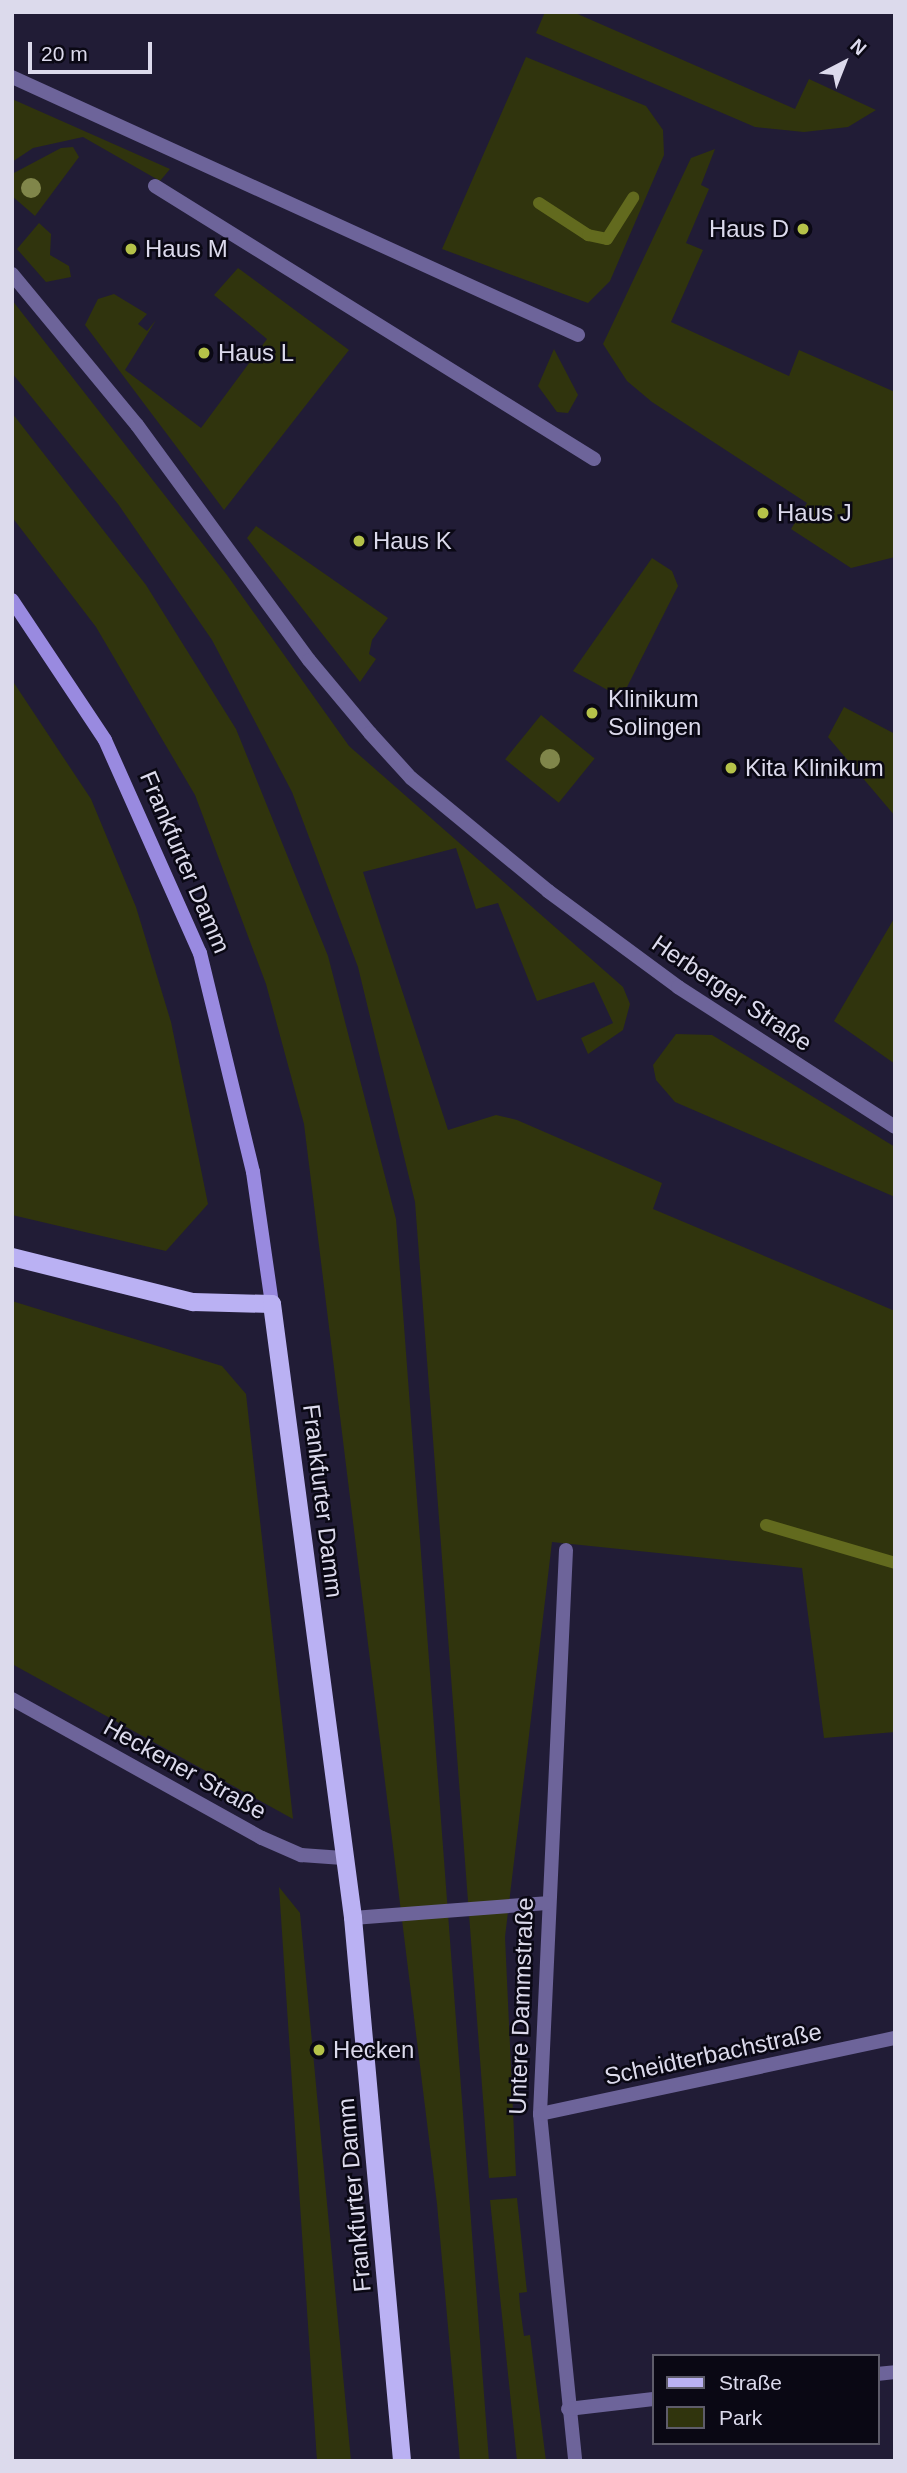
<!DOCTYPE html>
<meta charset="utf-8">
<style>
body{margin:0}
#map{position:relative;width:907px;height:2473px;overflow:hidden;background:#211c36;font-family:Arial,sans-serif}
div>[style]{position:absolute}
.green>*{inset:0;background:#30340d;transform-origin:0 0}
.stream>*{height:12px;margin:-6px;padding:0 6px;transform-origin:6px;border-radius:6px;background:#626a1e}
.service>*{height:14px;margin:-7px;padding:0 7px;transform-origin:7px;border-radius:7px;background:#6d649a}
.minor>*{height:14px;margin:-7px;padding:0 7px;transform-origin:7px;border-radius:7px;background:#6d649a}
.secondary>*{height:14px;margin:-7px;padding:0 7px;transform-origin:7px;border-radius:7px;background:#998ae0}
.primary>*{height:18px;margin:-9px;padding:0 9px;transform-origin:9px;border-radius:9px;background:#bab1f3}
.trees>*{width:20px;height:20px;margin:-10px;border-radius:50%;background:#80864a}
.dots>*{width:19px;height:19px;translate:-50% -50%;box-sizing:border-box;border:4px solid #0a0814;border-radius:50%}
span{translate:-50% -50%;white-space:nowrap;text-align:center;line-height:1.15;-webkit-text-stroke:5px #0a0814;paint-order:stroke}
.poi-label{font-size:24px;color:#dcdaec}
.right{translate:-100% -50%;text-align:right}
.left{translate:0 -50%;text-align:left}
.street-label{font-size:24px;color:#dcdaec}
.frame{position:absolute;inset:0;border:14px solid #dcdaec;pointer-events:none}
.legend{position:absolute;left:652px;top:2354px;width:228px;height:91px;box-sizing:border-box;background:#0a0814;border:2px solid #5e5c6a;margin:0;padding:9px 12px;list-style:none;font-size:21px;color:#dcdaec}
.legend li{display:flex;align-items:center;gap:14px;height:35px}
.legend b{width:35px;border:2px solid #5e5c6a}
.north{position:absolute;left:809px;top:28px;width:70px;height:70px;-webkit-text-stroke:5px #0a0814;paint-order:stroke;rotate:42deg;font-size:19px;font-weight:700;line-height:28px;text-align:center;color:#dcdaec}
.north::after{content:'';display:block;margin:auto;width:24px;height:32px;background:#dcdaec;clip-path:polygon(50% 0,100% 100%,50% 72%,0 100%)}
.scale{position:absolute;left:28px;top:42px;width:124px;height:32px;box-sizing:border-box;border:4px solid #dcdaec;border-top:0;padding-left:9px;font-size:21px;line-height:24px;white-space:nowrap;color:#dcdaec;-webkit-text-stroke:5px #0a0814;paint-order:stroke}
</style>
<div id="map">
<div class="green">
<div style="clip-path:polygon(545px 12px,573px 12px,795px 109px,809px 79px,876px 110px,848px 127px,804px 132px,755px 127px,536px 33px)"></div>
<div style="clip-path:polygon(526px 57px,646px 106px,663px 130px,664px 155px,610px 281px,588px 303px,442px 249px)"></div>
<div style="clip-path:polygon(12px 99px,170px 169px,160px 181px,83px 137px,33px 148px,12px 162px)"></div>
<div style="clip-path:polygon(61px 148px,73px 147px,79px 157px,35px 216px,12px 196px,12px 174px)"></div>
<div style="clip-path:polygon(715px 149px,701px 185px,709px 189px,686px 243px,703px 250px,671px 322px,789px 376px,799px 350px,895px 392px,895px 557px,851px 568px,791px 529px,807px 503px,652px 402px,627px 381px,603px 344px,691px 158px)"></div>
<div style="clip-path:polygon(39px 223px,51px 234px,50px 255px,69px 266px,71px 277px,46px 282px,17px 249px)"></div>
<div style="clip-path:polygon(238px 268px,349px 350px,224px 510px,85px 325px,98px 299px,114px 294px,147px 314px,138px 324px,147px 331px,156px 320px,125px 370px,201px 428px,267px 339px,214px 295px)"></div>
<div style="clip-path:polygon(12px 300px,227px 575px,349px 746px,623px 987px,630px 1004px,623px 1030px,588px 1054px,581px 1038px,613px 1023px,594px 982px,537px 1001px,498px 903px,476px 909px,456px 848px,363px 872px,448px 1130px,496px 1115px,517px 1120px,662px 1183px,653px 1209px,895px 1311px,895px 1732px,824px 1738px,802px 1568px,552px 1542px,505px 1937px,516px 2176px,489px 2178px,415px 1202px,358px 967px,292px 792px,212px 640px,118px 504px,12px 373px)"></div>
<div style="clip-path:polygon(554px 349px,578px 395px,568px 413px,557px 412px,538px 386px)"></div>
<div style="clip-path:polygon(12px 413px,146px 585px,236px 729px,328px 956px,396px 1219px,489px 2461px,460px 2461px,437px 2204px,304px 1124px,266px 984px,195px 795px,96px 627px,12px 517px)"></div>
<div style="clip-path:polygon(256px 526px,388px 618px,372px 640px,369px 654px,376px 659px,360px 682px,247px 538px)"></div>
<div style="clip-path:polygon(652px 558px,672px 571px,678px 586px,627px 687px,613px 693px,573px 671px)"></div>
<div style="clip-path:polygon(12px 680px,91px 799px,136px 907px,171px 1022px,208px 1204px,166px 1251px,12px 1215px)"></div>
<div style="clip-path:polygon(844px 707px,895px 734px,895px 816px,828px 737px)"></div>
<div style="left:541px;top:715px;width:69px;height:57px;rotate:39deg"></div>
<div style="clip-path:polygon(895px 917px,895px 1064px,834px 1021px)"></div>
<div style="clip-path:polygon(676px 1034px,712px 1035px,895px 1147px,895px 1197px,675px 1102px,656px 1080px,653px 1065px)"></div>
<div style="clip-path:polygon(12px 1301px,222px 1366px,246px 1394px,293px 1819px,12px 1664px)"></div>
<div style="clip-path:polygon(279px 1887px,300px 1913px,351px 2461px,317px 2461px)"></div>
<div style="clip-path:polygon(517px 2198px,527px 2292px,519px 2293px,520px 2307px,524px 2336px,530px 2335px,546px 2461px,517px 2461px,490px 2200px)"></div>
</div>
<div class="stream">
<div style="left:539px;top:203px;width:59px;rotate:33.1deg"></div>
<div style="left:588px;top:235px;width:19px;rotate:12deg"></div>
<div style="left:607px;top:239px;width:49px;rotate:-57.6deg"></div>
<div style="left:766px;top:1525px;width:134px;rotate:16.4deg"></div>
</div>
<div class="service">
<div style="left:12px;top:77px;width:622px;rotate:24.5deg"></div>
<div style="left:155px;top:186px;width:517px;rotate:31.88deg"></div>
<div style="left:12px;top:274px;width:196px;rotate:50.4deg"></div>
<div style="left:137px;top:425px;width:291px;rotate:53.8deg"></div>
<div style="left:309px;top:660px;width:95px;rotate:50.1deg"></div>
<div style="left:370px;top:733px;width:61px;rotate:47.7deg"></div>
<div style="left:411px;top:778px;width:178px;rotate:39.5deg"></div>
</div>
<div class="minor">
<div style="left:548px;top:891px;width:162px;rotate:36.4deg"></div>
<div style="left:678px;top:987px;width:258px;rotate:32.8deg"></div>
<div style="left:566px;top:1550px;width:565px;rotate:92.64deg"></div>
<div style="left:540px;top:2114px;width:349px;rotate:84.2deg"></div>
<div style="left:12px;top:1699px;width:286px;rotate:29.1deg"></div>
<div style="left:262px;top:1838px;width:43px;rotate:23.6deg"></div>
<div style="left:301px;top:1855px;width:42px;rotate:4.1deg"></div>
<div style="left:353px;top:1918px;width:194px;rotate:-4.4deg"></div>
<div style="left:540px;top:2114px;width:363px;rotate:-12.1deg"></div>
<div style="left:877px;top:2374px;width:18px;rotate:-6deg"></div>
<div style="left:568px;top:2409px;width:86px;rotate:-6.7deg"></div>
</div>
<div class="secondary">
<div style="left:12px;top:600px;width:168px;rotate:56.4deg"></div>
<div style="left:105px;top:740px;width:233px;rotate:66deg"></div>
<div style="left:200px;top:953px;width:225px;rotate:76.4deg"></div>
<div style="left:253px;top:1172px;width:133px;rotate:81.8deg"></div>
</div>
<div class="primary">
<div style="left:12px;top:1257px;width:187px;rotate:14deg"></div>
<div style="left:193px;top:1302px;width:79px;rotate:1.5deg"></div>
<div style="left:272px;top:1304px;width:619px;rotate:82.48deg"></div>
<div style="left:353px;top:1918px;width:545px;rotate:84.84deg"></div>
</div>
<div class="trees">
<div style="left:31px;top:188px"></div>
<div style="left:550px;top:759px"></div>
</div>
<div class="dots">
<div style="left:803px;top:229px;background:#b5c249"></div>
<div style="left:131px;top:249px;background:#b5c249"></div>
<div style="left:204px;top:353px;background:#b5c249"></div>
<div style="left:763px;top:513px;background:#b5c249"></div>
<div style="left:359px;top:541px;background:#b5c249"></div>
<div style="left:592px;top:713px;background:#b5c249"></div>
<div style="left:731px;top:768px;background:#b5c249"></div>
<div style="left:319px;top:2050px;background:#b5c249"></div>
</div>
<div class="poi-label">
<span class="right" style="left:789px;top:229px">Haus D</span>
<span class="left" style="left:145px;top:249px">Haus M</span>
<span class="left" style="left:218px;top:353px">Haus L</span>
<span class="left" style="left:777px;top:513px">Haus J</span>
<span class="left" style="left:373px;top:541px">Haus K</span>
<span class="left" style="left:608px;top:713px">Klinikum<br>Solingen</span>
<span class="left" style="left:745px;top:768px">Kita Klinikum</span>
<span class="left" style="left:333px;top:2050px">Hecken</span>
</div>
<div class="street-label">
<span style="left:185px;top:862px;rotate:67deg">Frankfurter Damm</span>
<span style="left:732px;top:993px;rotate:34deg">Herberger Straße</span>
<span style="left:323px;top:1501px;rotate:83deg">Frankfurter Damm</span>
<span style="left:185px;top:1769px;rotate:29deg">Heckener Straße</span>
<span style="left:521px;top:2006px;rotate:-88deg">Untere Dammstraße</span>
<span style="left:713px;top:2054px;rotate:-12deg">Scheidterbachstraße</span>
<span style="left:354px;top:2195px;rotate:-95deg">Frankfurter Damm</span>
</div>
<div class="frame"></div>
<ul class="legend">
<li><b style="height:9px;background:#bab1f3"></b>Straße</li>
<li><b style="height:19px;background:#30340d"></b>Park</li>
</ul>
<div class="north">N</div>
<div class="scale">20 m</div>
</div>
